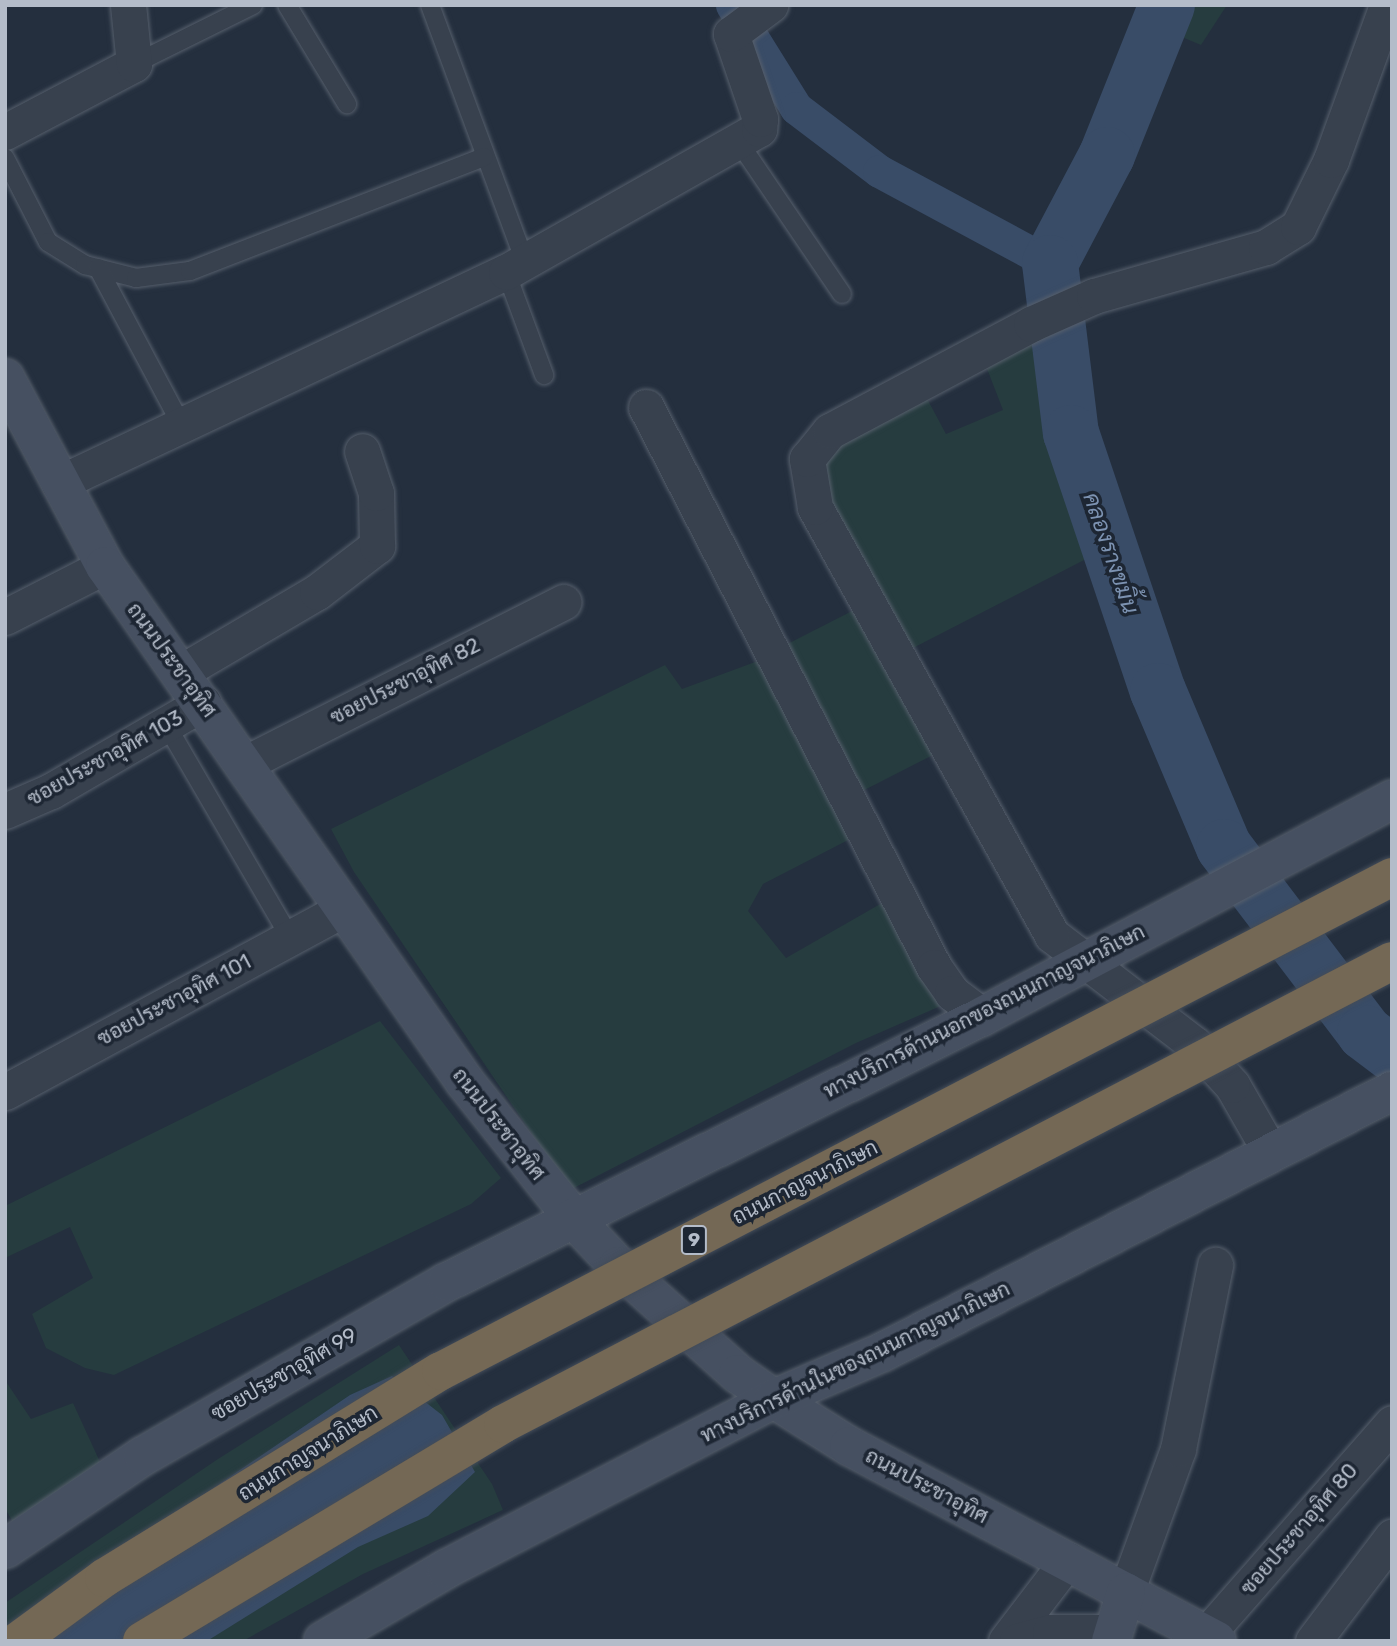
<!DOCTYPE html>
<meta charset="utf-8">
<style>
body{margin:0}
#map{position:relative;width:1397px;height:1646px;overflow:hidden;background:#242f3e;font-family:Rubik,Sarabun,sans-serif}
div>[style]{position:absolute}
.green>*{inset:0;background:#263c3f;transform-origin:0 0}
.water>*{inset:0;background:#394c67}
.canal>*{height:33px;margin:-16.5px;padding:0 16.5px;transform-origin:16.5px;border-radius:16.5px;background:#394c67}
.river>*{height:56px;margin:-28px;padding:0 28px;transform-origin:28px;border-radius:28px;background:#394c67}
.roads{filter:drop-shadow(0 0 2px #565f6c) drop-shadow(0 0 2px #565f6c)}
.lane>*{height:18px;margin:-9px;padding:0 9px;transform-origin:9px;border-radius:9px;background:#38414e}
.street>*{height:35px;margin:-17.5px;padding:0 17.5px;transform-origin:17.5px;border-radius:17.5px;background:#38414e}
.secondary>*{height:38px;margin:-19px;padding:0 19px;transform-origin:19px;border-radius:19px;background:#465061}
.bridges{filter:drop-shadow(0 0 2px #434c59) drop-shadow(0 0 2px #434c59)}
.highway-bridge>*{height:38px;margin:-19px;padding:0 19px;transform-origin:19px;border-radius:19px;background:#746855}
span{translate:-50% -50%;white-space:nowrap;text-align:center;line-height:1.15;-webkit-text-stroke:7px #1d2633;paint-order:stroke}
.shield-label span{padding:2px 5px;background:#1d2633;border:2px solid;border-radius:5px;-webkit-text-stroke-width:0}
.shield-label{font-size:19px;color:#b4bcc9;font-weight:700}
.street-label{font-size:21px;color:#b4bcc9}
.water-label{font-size:23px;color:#7c92b1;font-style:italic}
.frame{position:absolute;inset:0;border:7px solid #b4bcc9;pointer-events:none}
</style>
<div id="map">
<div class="green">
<div style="clip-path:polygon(1181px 5px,1227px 5px,1201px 45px,1177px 35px)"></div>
<div style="clip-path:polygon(1036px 335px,1058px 474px,1090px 557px,911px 649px,829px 513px,817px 472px,836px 437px,924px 393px,946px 434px,1003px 410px,984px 361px)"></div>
<div style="left:858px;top:608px;width:165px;height:83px;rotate:63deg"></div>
<div style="clip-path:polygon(766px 658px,852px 838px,763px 884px,748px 911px,786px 958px,889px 899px,943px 1005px,856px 1043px,570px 1190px,354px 872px,331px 829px,665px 665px,682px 689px)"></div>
<div style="clip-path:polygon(380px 1021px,501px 1178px,471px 1204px,114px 1375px,85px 1368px,46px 1348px,32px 1314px,93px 1278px,70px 1227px,5px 1258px,5px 1206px)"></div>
<div style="clip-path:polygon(399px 1345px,492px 1484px,503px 1510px,363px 1574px,243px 1641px,5px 1641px,5px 1603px,218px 1459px)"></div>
<div style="clip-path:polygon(5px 1380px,31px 1419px,73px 1403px,100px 1462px,15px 1526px,5px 1508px)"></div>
</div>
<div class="water">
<div style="clip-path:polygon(392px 1376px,442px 1415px,475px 1472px,428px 1516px,358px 1547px,207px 1641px,5px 1641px,5px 1630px,350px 1395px)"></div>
</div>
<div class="canal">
<div style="left:732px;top:5px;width:121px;rotate:58.1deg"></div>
<div style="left:796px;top:108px;width:104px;rotate:37.2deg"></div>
<div style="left:879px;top:171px;width:194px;rotate:28.3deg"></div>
</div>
<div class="river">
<div style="left:1167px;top:5px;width:162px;rotate:111.8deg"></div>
<div style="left:1107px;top:155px;width:122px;rotate:117.8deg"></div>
<div style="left:1050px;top:263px;width:171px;rotate:83deg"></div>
<div style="left:1071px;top:433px;width:272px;rotate:71.4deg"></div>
<div style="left:1158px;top:691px;width:169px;rotate:67.1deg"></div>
<div style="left:1224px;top:847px;width:233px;rotate:52.8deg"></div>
<div style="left:1365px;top:1033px;width:34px;rotate:37deg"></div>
</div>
<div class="roads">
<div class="lane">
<div style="left:287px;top:5px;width:116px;rotate:58.8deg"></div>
<div style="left:430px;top:5px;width:274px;rotate:69.7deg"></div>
<div style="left:134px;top:64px;width:133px;rotate:-26.4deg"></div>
<div style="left:738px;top:141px;width:185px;rotate:55.8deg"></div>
<div style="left:5px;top:158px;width:94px;rotate:62.9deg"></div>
<div style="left:48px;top:242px;width:44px;rotate:31.9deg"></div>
<div style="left:85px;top:265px;width:53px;rotate:14.3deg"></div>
<div style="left:136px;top:278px;width:54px;rotate:-7.4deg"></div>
<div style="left:190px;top:271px;width:315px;rotate:-21.2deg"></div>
<div style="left:98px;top:268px;width:177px;rotate:62deg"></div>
<div style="left:506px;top:272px;width:110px;rotate:69.7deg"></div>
<div style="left:167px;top:726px;width:244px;rotate:59.8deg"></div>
</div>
<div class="street">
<div style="left:5px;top:132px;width:146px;rotate:-27.8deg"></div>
<div style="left:134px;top:64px;width:59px;rotate:-95.8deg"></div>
<div style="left:646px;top:407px;width:630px;rotate:62.78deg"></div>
<div style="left:934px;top:967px;width:32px;rotate:55deg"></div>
<div style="left:952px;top:993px;width:39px;rotate:37deg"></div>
<div style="left:59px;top:483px;width:494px;rotate:-25.3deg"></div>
<div style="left:506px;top:272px;width:291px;rotate:-29.5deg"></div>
<div style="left:759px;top:129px;width:10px;rotate:-84deg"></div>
<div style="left:760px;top:119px;width:90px;rotate:-108.8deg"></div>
<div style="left:731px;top:34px;width:49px;rotate:-36.6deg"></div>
<div style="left:5px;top:617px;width:112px;rotate:-27deg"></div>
<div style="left:181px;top:672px;width:158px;rotate:-30.5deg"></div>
<div style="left:317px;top:592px;width:76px;rotate:-37.5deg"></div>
<div style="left:377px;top:546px;width:53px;rotate:-91.1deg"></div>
<div style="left:376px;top:493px;width:44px;rotate:-108.4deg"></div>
<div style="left:246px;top:763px;width:356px;rotate:-26.9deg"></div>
<div style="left:5px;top:811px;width:50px;rotate:-23.5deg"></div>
<div style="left:51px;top:791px;width:176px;rotate:-30.1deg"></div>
<div style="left:5px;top:1092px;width:384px;rotate:-28.4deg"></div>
<div style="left:1271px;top:1153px;width:78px;rotate:-119.8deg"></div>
<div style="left:1232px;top:1085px;width:56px;rotate:-132.8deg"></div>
<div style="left:1194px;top:1044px;width:179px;rotate:-142.5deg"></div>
<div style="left:1052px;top:935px;width:489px;rotate:-119deg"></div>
<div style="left:815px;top:507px;width:49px;rotate:-99.5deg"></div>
<div style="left:807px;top:459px;width:36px;rotate:-51deg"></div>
<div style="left:830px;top:431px;width:228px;rotate:-28deg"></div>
<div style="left:1031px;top:324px;width:69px;rotate:-24deg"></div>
<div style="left:1094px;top:296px;width:179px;rotate:-15.9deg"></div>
<div style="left:1266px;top:247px;width:38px;rotate:-32deg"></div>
<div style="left:1298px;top:227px;width:75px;rotate:-63.8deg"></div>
<div style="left:1331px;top:160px;width:165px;rotate:-70.1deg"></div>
<div style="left:1126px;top:1592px;width:152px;rotate:-70deg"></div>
<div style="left:1178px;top:1449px;width:188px;rotate:-78.6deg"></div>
<div style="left:1206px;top:1635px;width:282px;rotate:-48.7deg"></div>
<div style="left:1006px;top:1641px;width:102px;rotate:-52.6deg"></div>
<div style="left:1017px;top:1641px;width:34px;rotate:-15deg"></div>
<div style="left:1050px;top:1632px;width:63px"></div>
<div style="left:1313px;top:1641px;width:131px;rotate:-52.8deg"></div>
</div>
<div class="secondary">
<div style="left:5px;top:378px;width:213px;rotate:62deg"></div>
<div style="left:105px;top:566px;width:629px;rotate:55.1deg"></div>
<div style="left:465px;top:1082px;width:174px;rotate:51.5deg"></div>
<div style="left:573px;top:1218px;width:66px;rotate:46.8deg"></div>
<div style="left:618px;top:1266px;width:161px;rotate:42deg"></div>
<div style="left:738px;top:1374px;width:44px;rotate:34.8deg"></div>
<div style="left:774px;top:1399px;width:89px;rotate:32.1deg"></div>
<div style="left:849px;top:1446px;width:416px;rotate:27.9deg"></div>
<div style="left:5px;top:1549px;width:166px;rotate:-34deg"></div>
<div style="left:143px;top:1456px;width:350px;rotate:-29.8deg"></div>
<div style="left:447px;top:1282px;width:598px;rotate:-26.39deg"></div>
<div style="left:983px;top:1016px;width:463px;rotate:-27.9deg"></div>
<div style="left:323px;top:1641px;width:143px;rotate:-30.3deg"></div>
<div style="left:446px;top:1569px;width:369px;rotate:-27.4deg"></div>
<div style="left:774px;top:1399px;width:119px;rotate:-23.3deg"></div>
<div style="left:883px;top:1352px;width:572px;rotate:-27.15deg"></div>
<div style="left:1111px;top:1641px;width:51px;rotate:-73deg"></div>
</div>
</div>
<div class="bridges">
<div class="highway-bridge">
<div style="left:18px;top:1641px;width:107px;rotate:-36.2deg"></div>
<div style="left:104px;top:1578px;width:395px;rotate:-31.6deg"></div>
<div style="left:441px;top:1371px;width:1072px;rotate:-27.45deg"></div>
<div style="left:142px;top:1641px;width:421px;rotate:-31deg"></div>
<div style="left:503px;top:1424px;width:1002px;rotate:-27.51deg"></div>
</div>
</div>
<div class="shield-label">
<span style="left:694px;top:1240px">9</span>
</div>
<div class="street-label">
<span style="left:172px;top:660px;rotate:54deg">ถนนประชาอุทิศ</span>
<span style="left:405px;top:681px;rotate:-27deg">ซอยประชาอุทิศ 82</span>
<span style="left:105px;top:758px;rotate:-29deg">ซอยประชาอุทิศ 103</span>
<span style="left:174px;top:1000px;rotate:-28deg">ซอยประชาอุทิศ 101</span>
<span style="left:984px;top:1011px;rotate:-27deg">ทางบริการด้านนอกของถนนกาญจนาภิเษก</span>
<span style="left:499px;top:1124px;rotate:52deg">ถนนประชาอุทิศ</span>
<span style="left:805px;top:1182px;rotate:-27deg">ถนนกาญจนาภิเษก</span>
<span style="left:855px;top:1362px;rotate:-26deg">ทางบริการด้านในของถนนกาญจนาภิเษก</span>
<span style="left:284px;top:1374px;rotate:-30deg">ซอยประชาอุทิศ 99</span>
<span style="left:308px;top:1453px;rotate:-32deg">ถนนกาญจนาภิเษก</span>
<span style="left:927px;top:1486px;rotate:28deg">ถนนประชาอุทิศ</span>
<span style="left:1299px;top:1529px;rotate:-49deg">ซอยประชาอุทิศ 80</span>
</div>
<div class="water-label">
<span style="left:1111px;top:553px;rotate:71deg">คลองรางขมิ้น</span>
</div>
<div class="frame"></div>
</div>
